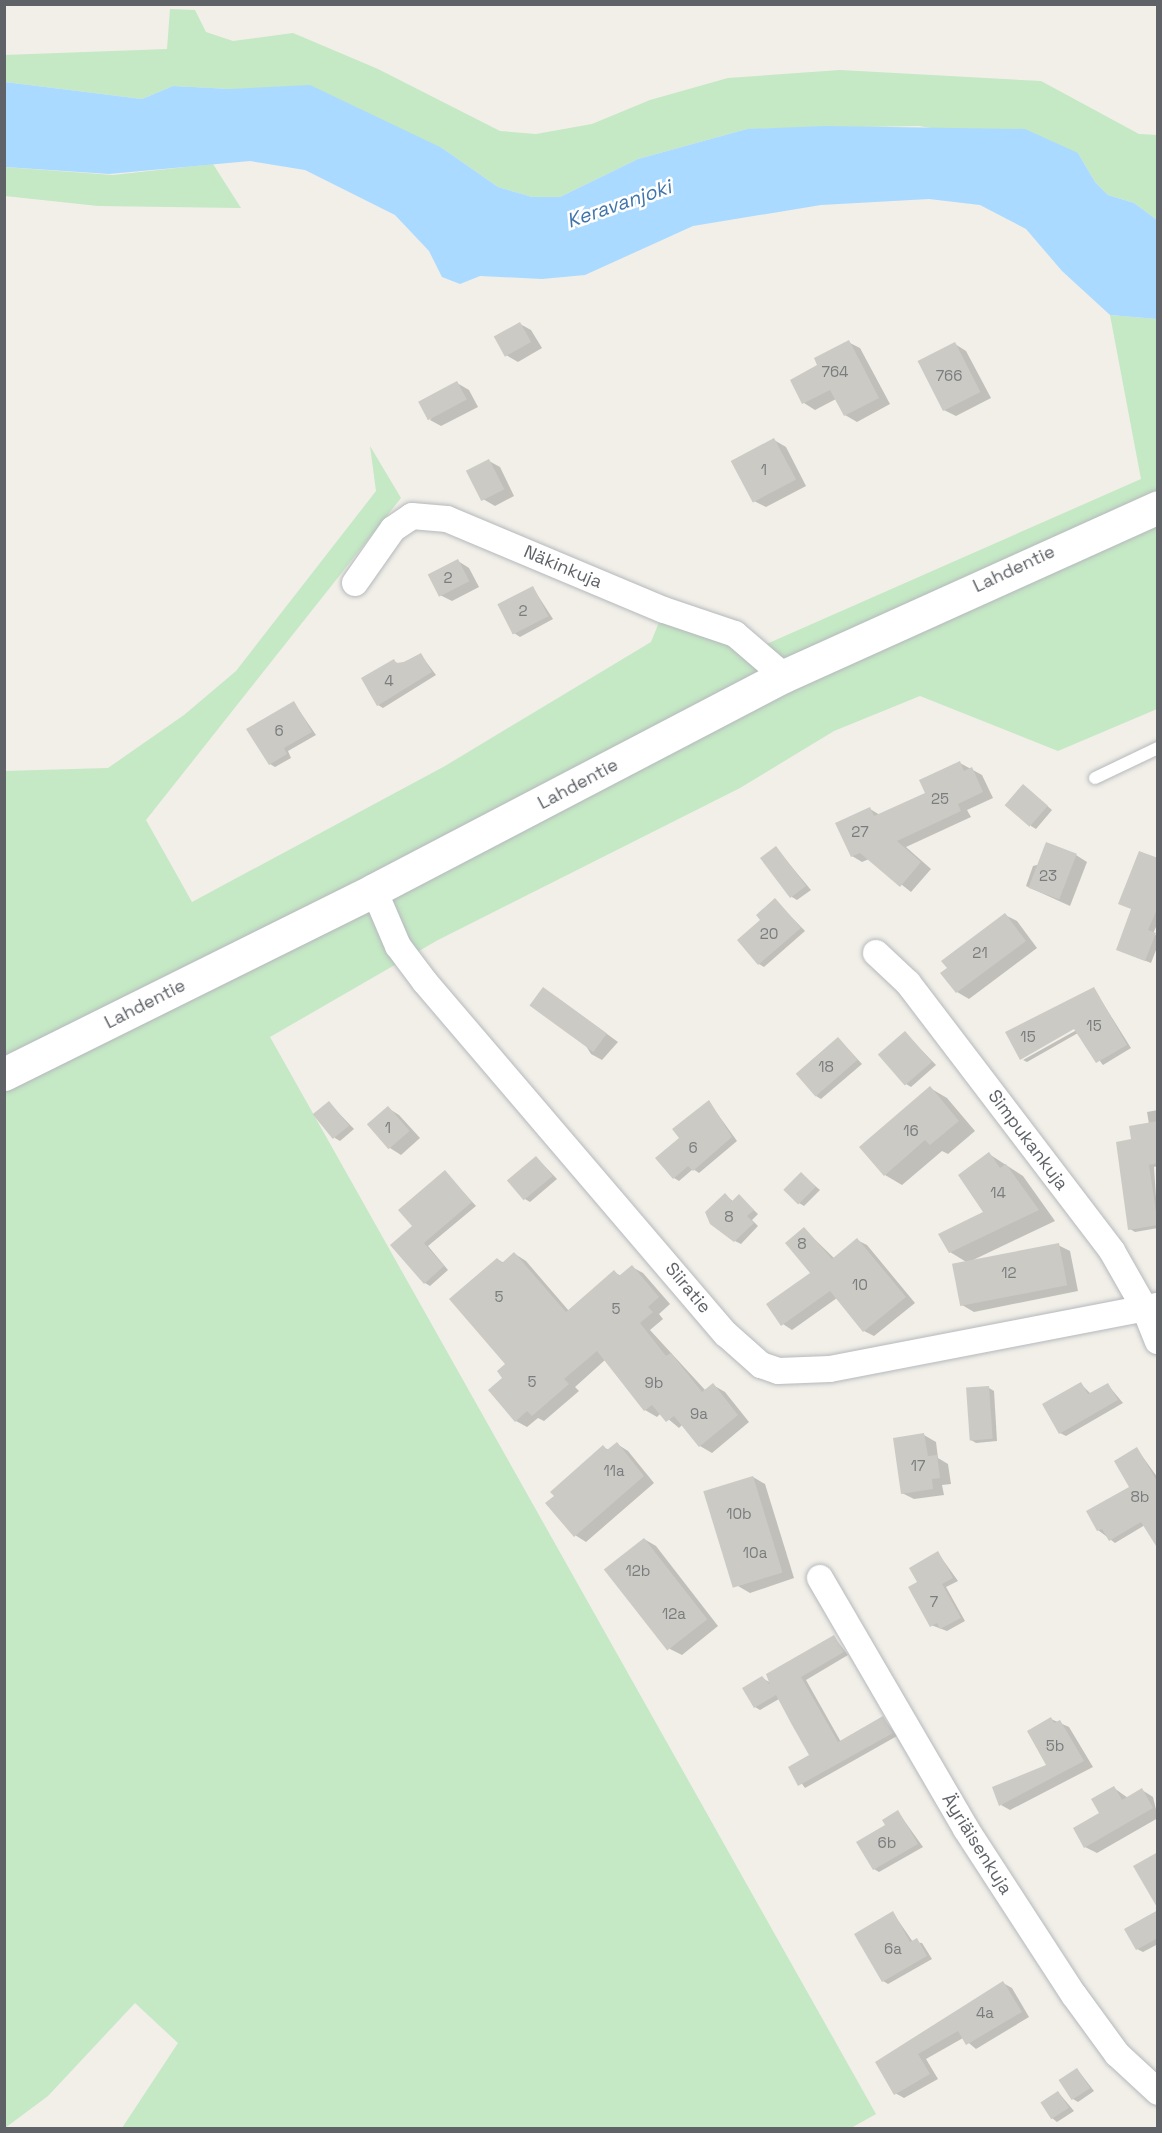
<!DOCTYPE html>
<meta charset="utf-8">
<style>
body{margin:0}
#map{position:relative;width:1162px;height:2133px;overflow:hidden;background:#f1efe8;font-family:"Space Grotesk",sans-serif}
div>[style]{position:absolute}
.green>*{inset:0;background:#c5e8c5}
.water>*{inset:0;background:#aadaff}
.shadow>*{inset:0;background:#0003}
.building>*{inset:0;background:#cccac5;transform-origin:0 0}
.roads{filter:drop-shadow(0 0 2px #b5b8bc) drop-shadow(0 0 2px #b5b8bc)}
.service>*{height:12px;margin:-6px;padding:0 6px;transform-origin:6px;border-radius:6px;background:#fff}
.minor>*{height:26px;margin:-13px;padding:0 13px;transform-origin:13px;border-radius:13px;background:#fff}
.secondary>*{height:33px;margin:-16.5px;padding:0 16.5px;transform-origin:16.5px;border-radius:16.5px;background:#fff}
span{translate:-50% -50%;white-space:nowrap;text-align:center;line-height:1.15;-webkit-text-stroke:5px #fff;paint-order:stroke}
.number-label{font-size:15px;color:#7a7d7f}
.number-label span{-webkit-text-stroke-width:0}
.street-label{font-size:18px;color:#5f6368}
.water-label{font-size:20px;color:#4174aa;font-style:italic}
.frame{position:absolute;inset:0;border:6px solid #5f6368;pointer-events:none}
</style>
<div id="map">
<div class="green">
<div style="clip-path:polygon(170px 9px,195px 10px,206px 32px,233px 41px,293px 33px,378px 69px,500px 131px,536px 134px,592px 124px,650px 100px,728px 78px,840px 70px,1041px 81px,1139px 134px,1157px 135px,1157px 220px,1134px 203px,1108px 195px,1095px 182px,1078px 153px,919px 126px,747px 129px,638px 159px,560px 197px,532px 197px,498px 187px,442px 148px,230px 89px,173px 86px,142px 99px,5px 82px,4px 55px,167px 49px)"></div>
<div style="clip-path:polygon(213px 164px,241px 208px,98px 206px,5px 196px,4px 167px,113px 175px)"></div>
<div style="clip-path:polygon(1110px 315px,1157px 319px,1157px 709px,1058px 751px,920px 696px,834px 731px,740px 788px,438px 940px,270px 1037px,876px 2114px,851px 2128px,122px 2128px,178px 2043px,135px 2003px,48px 2096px,5px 2128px,4px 771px,108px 768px,184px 715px,236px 671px,376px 491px,370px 446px,401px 498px,146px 820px,192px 902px,445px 766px,651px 642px,664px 610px,753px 650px,1141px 479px)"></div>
</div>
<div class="water">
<div style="clip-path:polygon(5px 82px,142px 99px,173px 86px,230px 89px,310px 85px,442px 148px,498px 187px,532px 197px,560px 197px,638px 159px,747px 129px,826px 126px,1025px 129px,1078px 153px,1095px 182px,1108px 195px,1134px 203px,1157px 220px,1157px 319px,1110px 315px,1062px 271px,1026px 229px,980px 205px,929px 199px,821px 205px,693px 226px,585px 275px,542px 279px,480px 276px,460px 284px,442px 277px,429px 251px,395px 215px,305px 170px,250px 161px,109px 174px,5px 167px)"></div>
</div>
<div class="shadow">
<div style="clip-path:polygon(520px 324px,531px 330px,542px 348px,518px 362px,506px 355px)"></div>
<div style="clip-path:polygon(848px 342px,860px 348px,890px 404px,857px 422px,845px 415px,836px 399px,815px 410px,804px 403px,792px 380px,819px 366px)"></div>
<div style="clip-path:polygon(955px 344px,966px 351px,991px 398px,956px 416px,944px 410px)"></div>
<div style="clip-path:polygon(457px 383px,469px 390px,478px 407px,441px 426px,430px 420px)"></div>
<div style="clip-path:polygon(774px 440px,786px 447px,806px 486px,766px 507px,754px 501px)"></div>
<div style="clip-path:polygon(489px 461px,500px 467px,514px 496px,495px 506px,483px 499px)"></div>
<div style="clip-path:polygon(458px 561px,469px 568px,479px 587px,452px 601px,440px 595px)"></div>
<div style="clip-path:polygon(533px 588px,553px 619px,520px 637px,514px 633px)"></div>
<div style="clip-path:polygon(421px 655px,436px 675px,383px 708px,378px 705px,394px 661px,399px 664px)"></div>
<div style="clip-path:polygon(294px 703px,316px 735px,288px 751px,291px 758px,275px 767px,270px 764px)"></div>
<div style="clip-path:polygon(960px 763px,982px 775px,993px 798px,967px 810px,971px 817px,906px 847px,931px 869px,911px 892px,869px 859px,862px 862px,852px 856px,870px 809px,880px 815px,927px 793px)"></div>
<div style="clip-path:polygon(1028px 789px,1052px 810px,1036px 829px,1031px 826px)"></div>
<div style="clip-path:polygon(776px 848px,811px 890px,797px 900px,792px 897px)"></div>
<div style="clip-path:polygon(1076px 855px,1087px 862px,1070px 906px,1026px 886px,1033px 866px)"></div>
<div style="clip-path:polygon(1158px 860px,1158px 922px,1153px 934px,1158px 936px,1158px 945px,1151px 963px,1123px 952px)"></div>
<div style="clip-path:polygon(775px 900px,805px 931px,764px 967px,759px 964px,762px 920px)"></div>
<div style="clip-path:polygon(1005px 915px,1017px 921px,1037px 948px,969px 999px,957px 992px,943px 973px)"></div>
<div style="clip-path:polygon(1094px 989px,1131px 1048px,1103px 1065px,1078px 1033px,1027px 1062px,1023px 1060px,1082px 1027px,1080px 1024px,1021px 1059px,1007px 1033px)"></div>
<div style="clip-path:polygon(555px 996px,618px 1042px,602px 1060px,591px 1054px)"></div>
<div style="clip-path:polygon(905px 1033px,936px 1065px,911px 1087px,906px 1084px)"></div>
<div style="clip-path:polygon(838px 1038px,862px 1064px,821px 1099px,816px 1096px)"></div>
<div style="clip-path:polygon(930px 1088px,947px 1098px,975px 1131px,948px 1154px,942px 1151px,902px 1185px,885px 1175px)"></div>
<div style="clip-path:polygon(709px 1102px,737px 1141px,699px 1173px,693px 1169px,679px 1181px,674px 1178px,681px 1138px)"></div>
<div style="clip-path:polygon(329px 1103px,354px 1129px,340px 1141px,335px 1138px)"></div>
<div style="clip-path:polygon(388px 1108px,399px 1115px,420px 1138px,401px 1155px,390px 1148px)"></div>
<div style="clip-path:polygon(1158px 1110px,1158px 1166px,1154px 1167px,1158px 1228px,1135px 1232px,1130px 1229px,1133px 1141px,1149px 1124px,1147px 1112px)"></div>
<div style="clip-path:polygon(989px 1154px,1023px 1176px,1055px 1221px,971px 1261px,1058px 1245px,1070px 1251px,1078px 1291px,974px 1312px,962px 1305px,968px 1263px,950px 1252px,940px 1234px,985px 1212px)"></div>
<div style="clip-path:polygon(536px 1157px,557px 1179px,530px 1202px,525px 1199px)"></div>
<div style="clip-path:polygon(445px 1172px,476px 1206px,428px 1246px,448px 1270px,430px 1286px,425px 1283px,414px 1227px)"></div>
<div style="clip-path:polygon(801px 1174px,820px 1190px,804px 1206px,799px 1203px)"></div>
<div style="clip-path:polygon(725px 1195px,734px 1202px,739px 1196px,758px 1214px,752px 1220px,758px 1226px,741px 1244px,735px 1241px)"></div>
<div style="clip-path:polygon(804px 1229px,835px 1259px,857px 1240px,867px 1245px,915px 1303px,874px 1336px,864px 1331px,837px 1298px,792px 1330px,783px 1324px,813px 1273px)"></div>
<div style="clip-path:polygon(515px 1254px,526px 1261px,569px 1311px,614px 1272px,621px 1276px,632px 1267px,643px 1273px,670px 1304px,659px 1314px,663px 1319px,650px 1330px,706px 1391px,713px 1385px,725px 1392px,749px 1422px,712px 1453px,700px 1446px,683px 1424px,679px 1428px,661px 1413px,657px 1417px,645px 1410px,605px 1360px,575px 1387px,579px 1391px,544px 1421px,538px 1418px,527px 1427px,516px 1421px,504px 1378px,507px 1364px,497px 1259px,504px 1263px)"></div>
<div style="clip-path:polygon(1081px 1384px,1091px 1394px,1108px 1385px,1123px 1403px,1066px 1436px,1060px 1433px)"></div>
<div style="clip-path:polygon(989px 1388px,994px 1391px,997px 1441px,976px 1443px,971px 1440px)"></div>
<div style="clip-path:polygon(924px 1435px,936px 1442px,938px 1458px,948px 1464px,951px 1484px,942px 1485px,944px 1495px,914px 1499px,902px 1493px)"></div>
<div style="clip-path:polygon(617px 1444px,628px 1451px,654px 1483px,586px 1542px,575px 1535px,603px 1447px,609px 1450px)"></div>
<div style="clip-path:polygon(1137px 1449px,1158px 1478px,1158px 1546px,1145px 1525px,1115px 1543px,1098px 1530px,1131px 1487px)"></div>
<div style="clip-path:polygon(753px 1477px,765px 1484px,794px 1578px,750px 1593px,738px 1586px)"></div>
<div style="clip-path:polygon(644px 1539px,656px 1546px,718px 1626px,682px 1655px,670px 1649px)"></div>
<div style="clip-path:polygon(938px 1553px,958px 1581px,946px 1587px,965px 1621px,947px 1631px,931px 1625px)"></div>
<div style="clip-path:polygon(834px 1637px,848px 1655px,806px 1680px,841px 1742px,883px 1718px,897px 1736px,805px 1788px,790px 1767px,811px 1755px,779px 1699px,760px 1710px,755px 1707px,762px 1678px,771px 1683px)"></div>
<div style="clip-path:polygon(1051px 1719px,1069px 1727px,1093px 1767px,1010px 1810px,1001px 1805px,1049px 1766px)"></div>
<div style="clip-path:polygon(1114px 1788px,1128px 1798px,1142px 1790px,1153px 1797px,1158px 1818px,1097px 1853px,1085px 1847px)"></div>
<div style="clip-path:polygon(898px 1812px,923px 1847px,879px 1872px,874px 1869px,887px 1826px)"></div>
<div style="clip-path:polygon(1158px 1912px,1158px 1944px,1143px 1952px,1137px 1949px)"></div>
<div style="clip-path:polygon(893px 1913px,913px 1942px,922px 1943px,932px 1959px,888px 1984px,883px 1981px)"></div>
<div style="clip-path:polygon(1003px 1983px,1012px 1988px,1029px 2017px,976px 2049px,963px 2038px,926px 2059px,938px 2079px,904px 2098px,895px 2093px,877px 2063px)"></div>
<div style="clip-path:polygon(1077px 2069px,1094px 2091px,1078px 2102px,1073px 2099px)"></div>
<div style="clip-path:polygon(1058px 2092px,1074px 2111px,1057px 2122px,1052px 2118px)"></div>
</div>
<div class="building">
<div style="left:520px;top:322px;width:23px;height:30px;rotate:61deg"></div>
<div style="clip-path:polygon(849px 340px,879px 398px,844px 416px,830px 390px,802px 404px,790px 380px,817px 365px,814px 358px)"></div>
<div style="left:955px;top:342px;width:56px;height:42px;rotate:63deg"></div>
<div style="left:457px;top:381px;width:21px;height:44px;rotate:62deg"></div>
<div style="left:774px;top:438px;width:47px;height:49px;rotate:62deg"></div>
<div style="left:489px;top:459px;width:34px;height:26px;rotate:63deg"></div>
<div style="left:458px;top:559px;width:25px;height:34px;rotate:63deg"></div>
<div style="left:533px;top:586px;width:34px;height:40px;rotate:63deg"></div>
<div style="clip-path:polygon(421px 653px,432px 672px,377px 706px,361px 678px,394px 659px,396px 663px,404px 662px)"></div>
<div style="clip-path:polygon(294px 701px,312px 732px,284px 748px,287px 754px,269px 765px,246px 729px)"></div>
<div style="clip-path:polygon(960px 761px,964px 771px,972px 767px,983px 792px,958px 804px,961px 811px,897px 841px,921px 862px,900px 887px,860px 853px,851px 857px,835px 823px,870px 807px,874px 816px,925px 793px,919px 780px)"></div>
<div style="left:1023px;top:784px;width:33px;height:28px;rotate:41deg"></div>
<div style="left:1046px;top:842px;width:33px;height:49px;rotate:21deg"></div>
<div style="left:776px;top:846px;width:50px;height:20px;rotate:53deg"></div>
<div style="clip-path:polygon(1139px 851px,1158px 858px,1158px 907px,1148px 930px,1156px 933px,1145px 961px,1116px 950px,1131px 909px,1118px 904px)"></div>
<div style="clip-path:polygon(775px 898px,801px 928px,758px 965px,737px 940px,760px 920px,756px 915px)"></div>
<div style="clip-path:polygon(1005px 913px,1026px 941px,956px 993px,940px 973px,947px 968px,941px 961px)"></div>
<div style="left:543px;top:987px;width:79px;height:23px;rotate:36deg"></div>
<div style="clip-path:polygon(1094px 987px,1127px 1045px,1096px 1063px,1074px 1029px,1020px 1060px,1005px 1032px)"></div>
<div style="left:905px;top:1031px;width:41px;height:36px;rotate:49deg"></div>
<div style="left:838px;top:1037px;width:30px;height:56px;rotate:49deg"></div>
<div style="clip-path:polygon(930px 1086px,959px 1121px,930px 1145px,925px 1140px,884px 1176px,859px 1147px)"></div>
<div style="clip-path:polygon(709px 1100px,732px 1137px,693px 1171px,688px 1166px,673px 1179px,655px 1158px,679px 1138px,672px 1129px)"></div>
<div style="left:329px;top:1101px;width:32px;height:21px;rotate:51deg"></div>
<div style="left:388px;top:1106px;width:33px;height:28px;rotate:49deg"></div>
<div style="clip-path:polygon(1158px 1121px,1158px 1163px,1149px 1165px,1158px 1225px,1128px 1230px,1116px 1142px,1131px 1139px,1129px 1126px)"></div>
<div style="clip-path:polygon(989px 1152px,1000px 1168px,1006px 1164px,1039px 1210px,949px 1253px,938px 1234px,983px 1212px,958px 1175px)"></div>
<div style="left:536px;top:1156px;width:26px;height:38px;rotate:50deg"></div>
<div style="clip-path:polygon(445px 1170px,472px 1202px,424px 1243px,444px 1266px,424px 1284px,390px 1245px,412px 1226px,398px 1210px)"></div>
<div style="left:801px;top:1172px;width:21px;height:25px;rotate:45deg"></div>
<div style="clip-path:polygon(725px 1193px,732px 1201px,739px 1194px,754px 1210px,747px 1216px,754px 1223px,734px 1242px,710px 1224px,705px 1212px)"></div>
<div style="clip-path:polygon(804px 1227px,832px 1259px,857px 1238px,906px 1297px,863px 1332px,830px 1291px,781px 1326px,766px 1304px,810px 1273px,785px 1243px)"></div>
<div style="left:1059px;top:1243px;width:43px;height:109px;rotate:79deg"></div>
<div style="clip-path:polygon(514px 1252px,566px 1312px,614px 1270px,619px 1276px,632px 1265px,659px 1297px,648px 1307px,653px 1312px,640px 1323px,666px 1356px,671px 1353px,702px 1392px,713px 1383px,738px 1415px,699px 1447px,674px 1416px,666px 1422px,652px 1405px,644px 1411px,597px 1351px,564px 1379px,569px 1384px,532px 1416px,527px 1411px,515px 1422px,488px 1390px,502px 1378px,497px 1371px,505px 1364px,449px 1299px,497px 1258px,502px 1263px)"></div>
<div style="clip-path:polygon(1081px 1382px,1088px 1394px,1108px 1383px,1118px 1400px,1059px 1434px,1042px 1404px)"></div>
<div style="left:989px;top:1386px;width:53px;height:23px;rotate:86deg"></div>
<div style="clip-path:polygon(924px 1433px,928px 1456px,937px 1455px,940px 1478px,932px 1479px,933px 1489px,901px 1494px,893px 1438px)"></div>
<div style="clip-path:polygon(617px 1442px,644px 1476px,574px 1537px,545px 1503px,554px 1496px,550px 1492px,603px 1445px,607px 1450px)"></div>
<div style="clip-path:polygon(1137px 1447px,1158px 1483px,1158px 1549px,1141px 1522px,1109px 1541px,1102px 1529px,1097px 1531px,1086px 1511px,1129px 1487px,1114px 1461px)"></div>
<div style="left:753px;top:1476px;width:101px;height:52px;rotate:73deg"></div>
<div style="left:644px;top:1538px;width:103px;height:51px;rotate:52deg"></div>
<div style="clip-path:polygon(938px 1551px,953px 1578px,942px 1584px,961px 1618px,940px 1629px,937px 1623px,930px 1627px,908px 1587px,917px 1582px,909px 1568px)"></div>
<div style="clip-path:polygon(834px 1635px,844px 1652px,801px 1677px,838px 1742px,883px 1716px,893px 1733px,798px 1786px,788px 1767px,809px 1755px,792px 1725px,776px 1695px,754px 1708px,742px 1688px,762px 1676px,770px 1685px,766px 1674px)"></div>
<div style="clip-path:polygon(1051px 1717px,1054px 1723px,1060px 1720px,1084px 1761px,999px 1806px,992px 1787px,1046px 1765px,1027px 1731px)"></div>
<div style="clip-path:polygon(1114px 1786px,1122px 1800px,1142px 1788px,1153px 1808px,1084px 1848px,1073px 1828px,1099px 1813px,1091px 1799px)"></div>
<div style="clip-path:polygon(898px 1810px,918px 1844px,873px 1870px,856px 1842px,885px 1825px,882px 1820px)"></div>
<div style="clip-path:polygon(1158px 1852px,1158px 1909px,1133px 1866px)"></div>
<div style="clip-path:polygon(1158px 1910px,1158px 1938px,1136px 1950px,1124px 1929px)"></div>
<div style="clip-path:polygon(893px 1911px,910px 1942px,917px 1938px,927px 1956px,882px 1982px,854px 1934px)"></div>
<div style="clip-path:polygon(1003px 1981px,1022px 2012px,966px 2045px,958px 2031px,918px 2054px,930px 2074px,894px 2095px,875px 2062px)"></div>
<div style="left:1077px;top:2068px;width:24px;height:22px;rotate:57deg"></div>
<div style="left:1058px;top:2091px;width:20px;height:21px;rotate:57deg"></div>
</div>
<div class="roads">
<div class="service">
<div style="left:1095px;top:778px;width:70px;rotate:-25.5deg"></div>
</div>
<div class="minor">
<div style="left:355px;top:583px;width:66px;rotate:-54.9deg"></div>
<div style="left:393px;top:529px;width:23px;rotate:-34deg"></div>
<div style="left:412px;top:516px;width:35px;rotate:5deg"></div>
<div style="left:447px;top:519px;width:235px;rotate:22.8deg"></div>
<div style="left:664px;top:610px;width:75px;rotate:18.7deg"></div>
<div style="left:735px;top:634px;width:65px;rotate:40.6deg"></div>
<div style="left:374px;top:890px;width:61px;rotate:66.8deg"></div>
<div style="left:398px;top:946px;width:45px;rotate:53.1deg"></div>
<div style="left:425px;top:982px;width:463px;rotate:49.5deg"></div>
<div style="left:726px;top:1334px;width:47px;rotate:41.5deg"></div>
<div style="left:761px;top:1365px;width:18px;rotate:19deg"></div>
<div style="left:778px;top:1371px;width:52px;rotate:-2.2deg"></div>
<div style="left:830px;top:1369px;width:334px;rotate:-10.9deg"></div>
<div style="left:876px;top:953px;width:44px;rotate:43.2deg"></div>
<div style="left:908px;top:983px;width:337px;rotate:52.7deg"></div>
<div style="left:1112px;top:1251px;width:64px;rotate:60.3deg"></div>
<div style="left:1144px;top:1307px;width:37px;rotate:68deg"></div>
<div style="left:820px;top:1578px;width:290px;rotate:59.8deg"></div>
<div style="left:966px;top:1829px;width:198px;rotate:57deg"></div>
<div style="left:1074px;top:1995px;width:73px;rotate:53.9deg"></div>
<div style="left:1117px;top:2054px;width:56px;rotate:42.8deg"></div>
</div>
<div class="secondary">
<div style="left:4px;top:1074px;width:413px;rotate:-26.4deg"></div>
<div style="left:374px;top:890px;width:462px;rotate:-27.6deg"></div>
<div style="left:784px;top:676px;width:410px;rotate:-24.3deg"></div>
</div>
</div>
<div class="number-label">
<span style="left:835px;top:372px">764</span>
<span style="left:949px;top:376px">766</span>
<span style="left:764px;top:470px">1</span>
<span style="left:448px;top:578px">2</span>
<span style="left:523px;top:611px">2</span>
<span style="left:389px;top:681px">4</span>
<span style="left:279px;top:731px">6</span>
<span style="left:940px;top:799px">25</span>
<span style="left:860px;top:832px">27</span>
<span style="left:1048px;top:876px">23</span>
<span style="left:769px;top:934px">20</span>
<span style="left:980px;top:953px">21</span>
<span style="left:1094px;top:1026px">15</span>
<span style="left:1028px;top:1037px">15</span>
<span style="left:826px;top:1067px">18</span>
<span style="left:388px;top:1128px">1</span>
<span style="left:911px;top:1131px">16</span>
<span style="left:693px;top:1148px">6</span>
<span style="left:998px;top:1193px">14</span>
<span style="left:729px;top:1217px">8</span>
<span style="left:802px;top:1244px">8</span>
<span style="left:1009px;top:1273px">12</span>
<span style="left:860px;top:1285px">10</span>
<span style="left:499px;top:1297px">5</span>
<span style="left:616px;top:1309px">5</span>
<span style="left:532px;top:1382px">5</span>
<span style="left:654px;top:1383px">9b</span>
<span style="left:699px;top:1414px">9a</span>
<span style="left:918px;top:1466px">17</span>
<span style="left:614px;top:1471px">11a</span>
<span style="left:1140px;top:1497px">8b</span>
<span style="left:739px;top:1514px">10b</span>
<span style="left:755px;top:1553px">10a</span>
<span style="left:638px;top:1571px">12b</span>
<span style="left:934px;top:1602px">7</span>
<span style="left:674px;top:1614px">12a</span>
<span style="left:1055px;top:1746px">5b</span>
<span style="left:887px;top:1843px">6b</span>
<span style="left:893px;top:1949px">6a</span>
<span style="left:985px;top:2013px">4a</span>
</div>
<div class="street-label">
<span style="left:563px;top:567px;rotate:23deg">Näkinkuja</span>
<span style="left:1014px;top:569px;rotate:-25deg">Lahdentie</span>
<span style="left:578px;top:784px;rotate:-28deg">Lahdentie</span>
<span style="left:145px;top:1004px;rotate:-27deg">Lahdentie</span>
<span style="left:1028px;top:1140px;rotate:53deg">Simpukankuja</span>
<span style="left:688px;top:1288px;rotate:50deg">Siiratie</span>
<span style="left:977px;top:1844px;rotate:58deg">Äyriäisenkuja</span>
</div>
<div class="water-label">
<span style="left:619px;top:204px;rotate:-19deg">Keravanjoki</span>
</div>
<div class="frame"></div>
</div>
